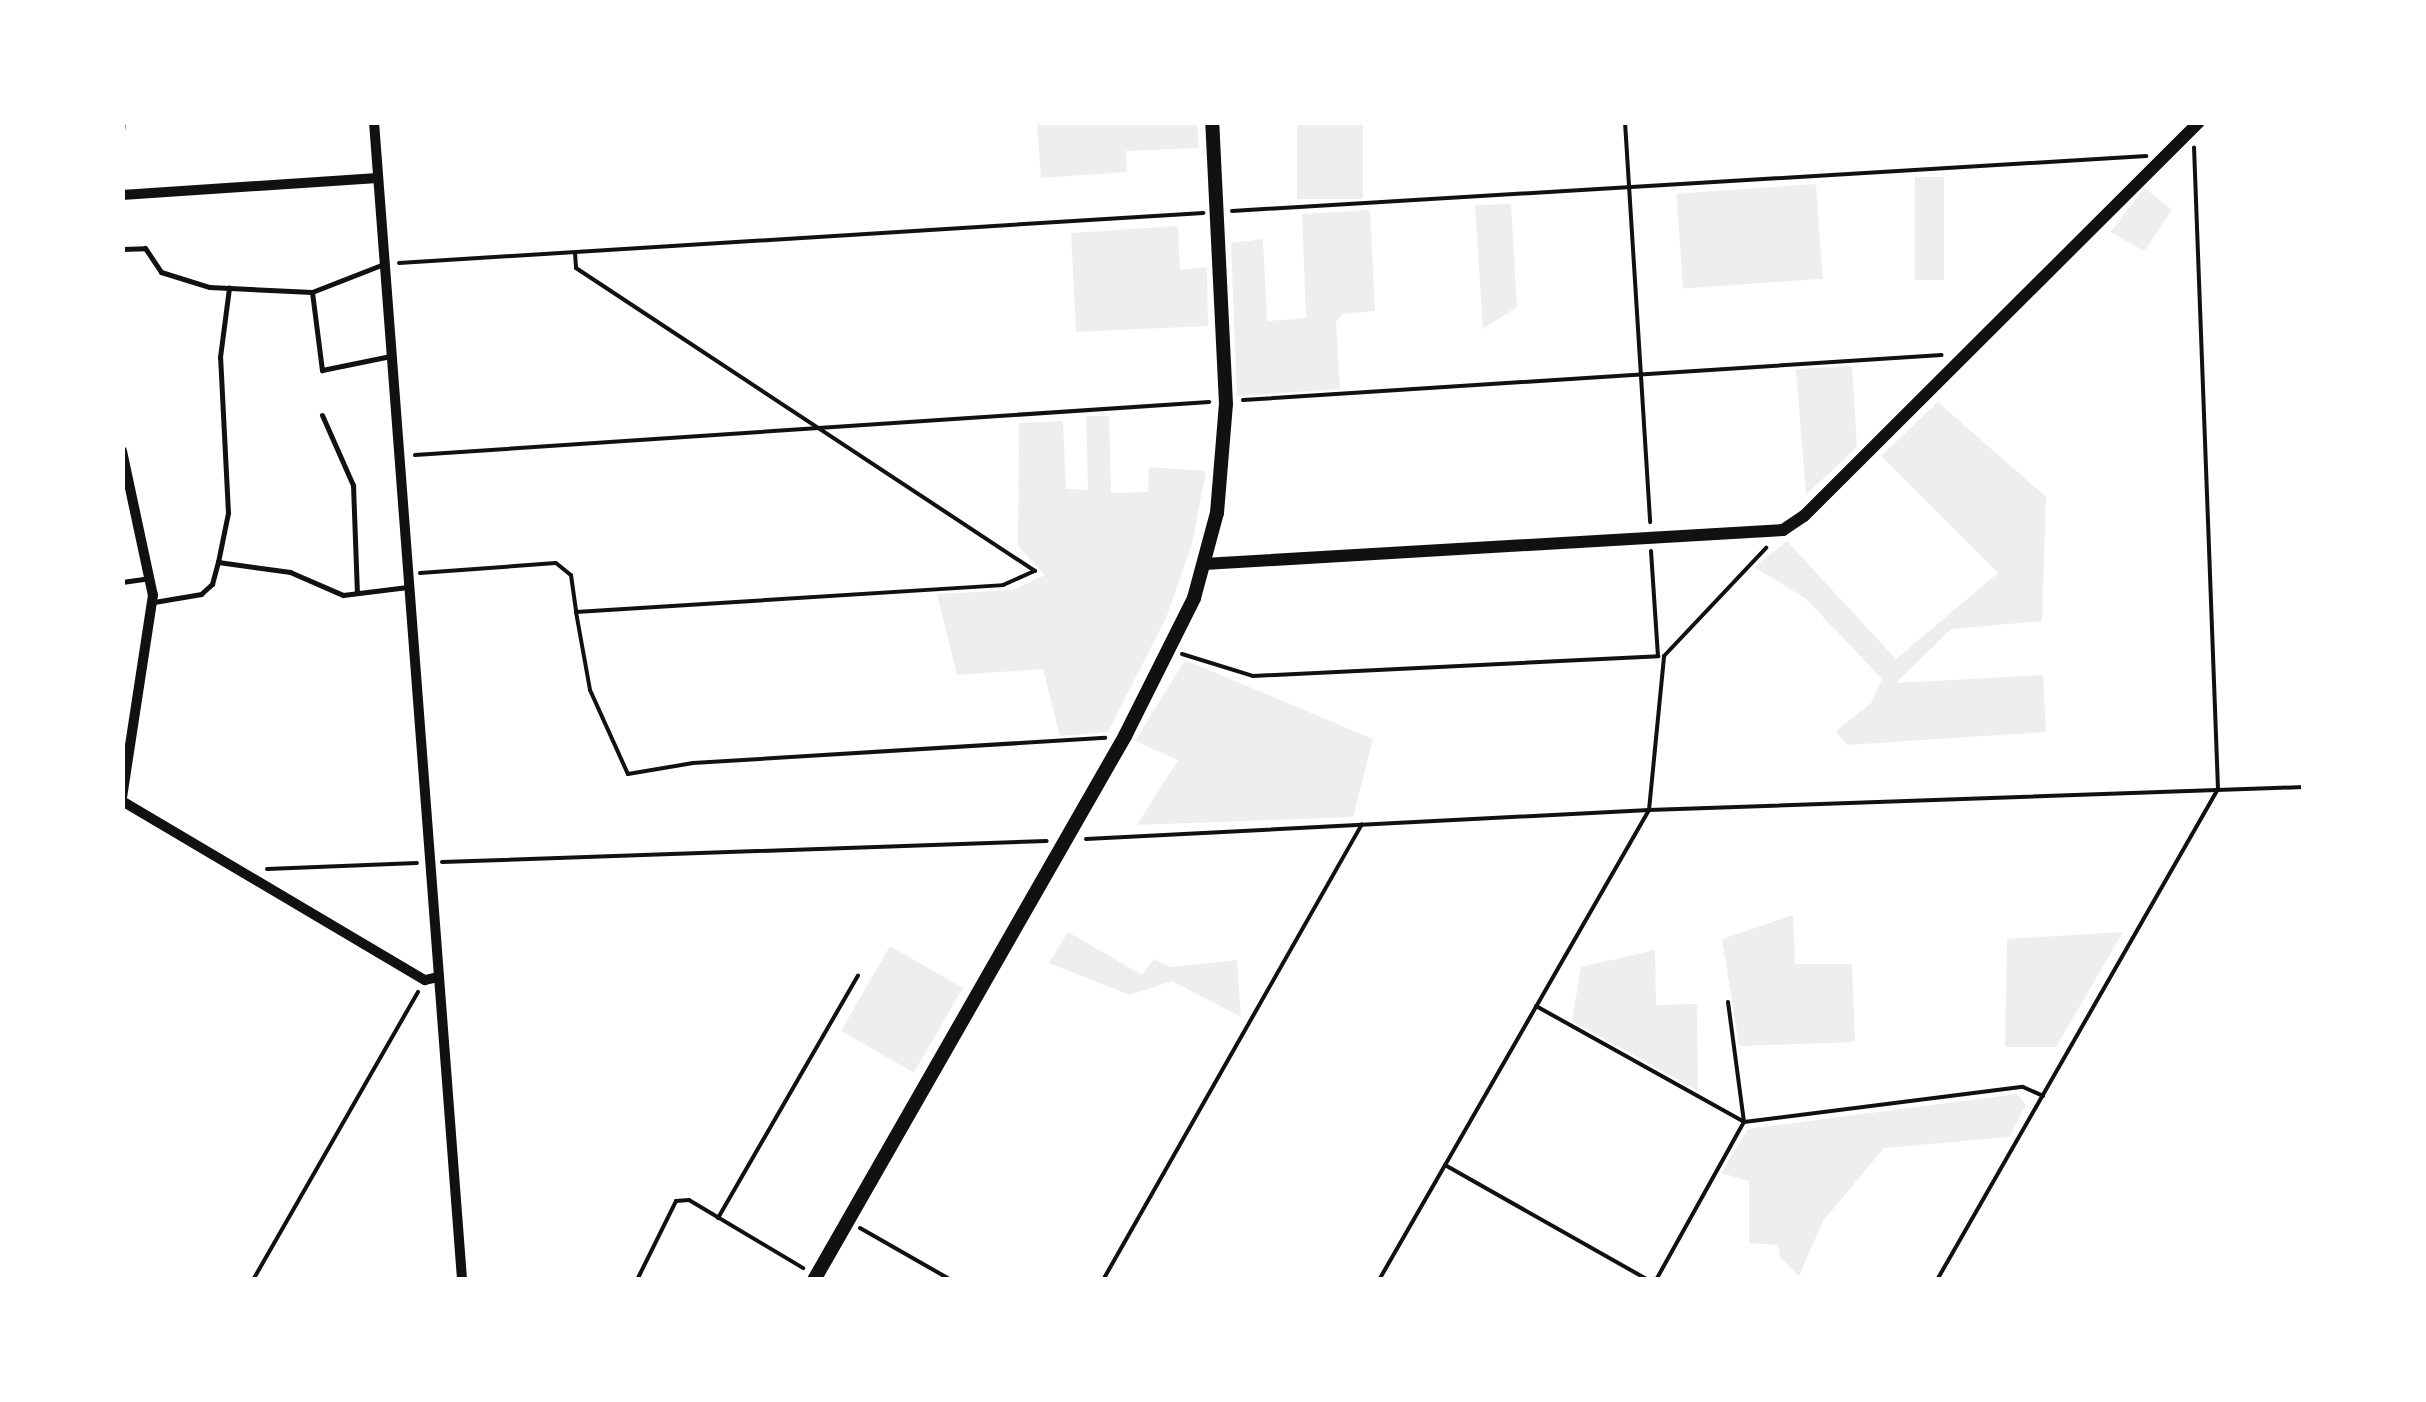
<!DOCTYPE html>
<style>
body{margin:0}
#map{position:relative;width:2426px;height:1402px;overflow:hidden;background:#fff;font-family:Arial,sans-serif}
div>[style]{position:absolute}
.green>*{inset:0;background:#eee;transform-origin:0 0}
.path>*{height:4px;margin:-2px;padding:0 2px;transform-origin:2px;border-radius:2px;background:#111}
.service>*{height:5px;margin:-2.5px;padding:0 2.5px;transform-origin:2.5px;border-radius:2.5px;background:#111}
.minor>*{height:10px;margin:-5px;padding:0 5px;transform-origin:5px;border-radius:5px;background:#111}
.tertiary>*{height:12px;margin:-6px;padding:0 6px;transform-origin:6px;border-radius:6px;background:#111}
.secondary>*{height:14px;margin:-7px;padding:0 7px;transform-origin:7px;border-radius:7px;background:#111}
span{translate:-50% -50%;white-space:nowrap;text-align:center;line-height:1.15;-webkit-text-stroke:10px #fff;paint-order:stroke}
.frame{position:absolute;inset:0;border:125px solid #fff;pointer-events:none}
</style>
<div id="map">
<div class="green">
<div style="clip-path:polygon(1037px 123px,1197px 123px,1199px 148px,1126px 151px,1127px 172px,1041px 178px)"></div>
<div style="left:1297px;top:123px;width:66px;height:76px"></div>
<div style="left:1915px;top:177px;width:29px;height:103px"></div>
<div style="left:1816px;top:184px;width:95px;height:140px;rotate:86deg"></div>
<div style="clip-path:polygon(2145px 188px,2172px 210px,2144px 251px,2110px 232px)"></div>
<div style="clip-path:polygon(1511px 204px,1517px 307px,1483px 329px,1475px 205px)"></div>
<div style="clip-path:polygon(1370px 210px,1375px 311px,1343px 314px,1336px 322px,1340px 389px,1237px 396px,1231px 243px,1263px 239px,1267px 321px,1306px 318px,1302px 214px)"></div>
<div style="clip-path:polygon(1178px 226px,1180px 270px,1207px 267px,1208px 326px,1076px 332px,1071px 233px)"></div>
<div style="clip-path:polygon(1852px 366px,1857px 447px,1806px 495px,1796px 369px)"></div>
<div style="clip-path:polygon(1938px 402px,2046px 497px,2042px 621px,1951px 629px,1896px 683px,2043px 675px,2046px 732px,1847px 745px,1836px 731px,1872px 702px,1882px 679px,1805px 598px,1754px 567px,1787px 541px,1896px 659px,1998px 573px,1881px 456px)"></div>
<div style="clip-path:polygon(1086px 416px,1109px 416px,1111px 493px,1148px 492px,1149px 467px,1206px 471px,1192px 544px,1166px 618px,1108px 732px,1060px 736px,1043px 669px,957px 675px,937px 594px,1013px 590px,1045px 575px,1018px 546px,1019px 423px,1063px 421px,1066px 489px,1088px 490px)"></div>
<div style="clip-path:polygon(1185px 660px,1373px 739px,1353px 817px,1137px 825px,1178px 760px,1135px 741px)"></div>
<div style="clip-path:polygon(1793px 915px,1795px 964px,1852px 964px,1855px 1042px,1739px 1046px,1722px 939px)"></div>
<div style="clip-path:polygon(1068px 932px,1142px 975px,1154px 959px,1171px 967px,1237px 960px,1241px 1017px,1172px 981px,1130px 995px,1049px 963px)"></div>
<div style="clip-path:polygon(2123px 932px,2056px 1047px,2005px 1047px,2007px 939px)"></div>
<div style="left:890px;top:946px;width:84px;height:98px;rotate:30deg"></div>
<div style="clip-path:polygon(1655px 950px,1656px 1005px,1697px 1004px,1698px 1091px,1572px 1021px,1581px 967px)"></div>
<div style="clip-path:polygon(2017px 1094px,2026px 1105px,2009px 1137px,1884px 1148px,1823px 1221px,1799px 1276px,1780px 1257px,1778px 1245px,1749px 1243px,1749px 1181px,1721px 1173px,1748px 1129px)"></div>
</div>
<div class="path">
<div style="left:1625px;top:122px;width:401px;rotate:86.4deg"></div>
<div style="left:122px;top:143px;width:21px;rotate:-85deg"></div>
<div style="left:1232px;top:211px;width:916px;rotate:-3.44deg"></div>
<div style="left:575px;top:253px;width:15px;rotate:86deg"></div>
<div style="left:576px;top:268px;width:550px;rotate:33.43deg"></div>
<div style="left:399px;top:263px;width:806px;rotate:-3.56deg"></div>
<div style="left:1243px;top:400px;width:700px;rotate:-3.68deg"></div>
<div style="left:415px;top:455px;width:796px;rotate:-3.82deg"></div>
<div style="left:1651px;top:551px;width:105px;rotate:86.2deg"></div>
<div style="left:420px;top:573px;width:136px;rotate:-4.2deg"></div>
<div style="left:556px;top:563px;width:19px;rotate:39deg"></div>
<div style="left:571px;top:575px;width:37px;rotate:82deg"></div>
<div style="left:576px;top:612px;width:428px;rotate:-3.6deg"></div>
<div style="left:1003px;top:585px;width:35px;rotate:-24deg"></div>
<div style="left:576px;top:612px;width:79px;rotate:79.8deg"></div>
<div style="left:590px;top:690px;width:92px;rotate:65.7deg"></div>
<div style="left:628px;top:774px;width:66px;rotate:-9.6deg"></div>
<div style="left:693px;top:763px;width:413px;rotate:-3.5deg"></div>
<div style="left:1182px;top:654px;width:74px;rotate:17.2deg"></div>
<div style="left:1253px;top:676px;width:406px;rotate:-2.8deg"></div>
<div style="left:1086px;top:839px;width:564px;rotate:-2.95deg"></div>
<div style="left:1649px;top:810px;width:655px;rotate:-2.01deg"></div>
<div style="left:442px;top:862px;width:605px;rotate:-1.99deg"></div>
<div style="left:267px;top:869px;width:150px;rotate:-2.3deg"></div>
<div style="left:1728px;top:1002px;width:121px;rotate:82.4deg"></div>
<div style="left:1536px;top:1006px;width:238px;rotate:29.1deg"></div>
<div style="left:1445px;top:1165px;width:233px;rotate:29.5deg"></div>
<div style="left:718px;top:1218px;width:280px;rotate:-60deg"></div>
<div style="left:860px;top:1228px;width:105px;rotate:29.7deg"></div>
<div style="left:253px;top:1280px;width:332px;rotate:-60.2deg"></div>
<div style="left:637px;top:1280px;width:88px;rotate:-63.7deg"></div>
<div style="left:676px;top:1201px;width:13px;rotate:-4deg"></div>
<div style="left:689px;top:1200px;width:133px;rotate:30.8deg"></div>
<div style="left:1103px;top:1280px;width:524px;rotate:-60.4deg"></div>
<div style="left:1379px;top:1280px;width:542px;rotate:-60.12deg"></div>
<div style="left:1649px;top:810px;width:155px;rotate:-84.4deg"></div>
<div style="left:1664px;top:656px;width:149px;rotate:-46.6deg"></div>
<div style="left:1656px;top:1280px;width:181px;rotate:-60.9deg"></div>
<div style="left:1744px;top:1122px;width:281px;rotate:-7.2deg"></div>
<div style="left:2023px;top:1087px;width:22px;rotate:24deg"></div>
<div style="left:1937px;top:1280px;width:566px;rotate:-60.22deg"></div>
<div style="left:2218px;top:789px;width:642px;rotate:-92.14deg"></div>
</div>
<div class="service">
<div style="left:122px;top:249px;width:23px;rotate:-2deg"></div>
<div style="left:145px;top:248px;width:29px;rotate:56deg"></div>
<div style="left:161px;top:272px;width:50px;rotate:17.4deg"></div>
<div style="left:209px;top:287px;width:103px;rotate:2.8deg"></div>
<div style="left:312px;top:292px;width:77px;rotate:-21.3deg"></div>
<div style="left:312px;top:292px;width:79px;rotate:82.7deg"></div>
<div style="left:322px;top:370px;width:70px;rotate:-11.5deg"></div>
<div style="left:322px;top:415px;width:77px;rotate:66.1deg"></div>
<div style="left:353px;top:485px;width:108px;rotate:87.9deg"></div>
<div style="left:218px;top:562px;width:50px;rotate:-78.5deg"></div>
<div style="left:228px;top:513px;width:156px;rotate:-92.9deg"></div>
<div style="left:220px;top:357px;width:70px;rotate:-82.6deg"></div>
<div style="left:122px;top:582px;width:27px;rotate:-8deg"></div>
<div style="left:154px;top:602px;width:48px;rotate:-9.7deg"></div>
<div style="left:201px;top:594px;width:15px;rotate:-42deg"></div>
<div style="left:212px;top:584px;width:23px;rotate:-75deg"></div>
<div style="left:218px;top:562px;width:73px;rotate:7.9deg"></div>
<div style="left:290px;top:572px;width:58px;rotate:23.5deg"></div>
<div style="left:343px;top:595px;width:65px;rotate:-7deg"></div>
</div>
<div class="minor">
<div style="left:374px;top:122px;width:1161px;rotate:85.65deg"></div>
<div style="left:122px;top:195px;width:256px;rotate:-3.8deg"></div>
<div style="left:122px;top:451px;width:147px;rotate:77.9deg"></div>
<div style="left:153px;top:595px;width:205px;rotate:98.7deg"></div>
<div style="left:122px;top:801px;width:352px;rotate:30.6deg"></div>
<div style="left:425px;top:980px;width:13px;rotate:-13deg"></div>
</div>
<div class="tertiary">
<div style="left:1204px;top:564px;width:580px;rotate:-3.36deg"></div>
<div style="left:1783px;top:530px;width:25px;rotate:-34deg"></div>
<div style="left:1804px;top:516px;width:558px;rotate:-44.93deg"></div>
</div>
<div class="secondary">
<div style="left:814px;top:1280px;width:627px;rotate:-60.24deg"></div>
<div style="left:1125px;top:736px;width:154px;rotate:-63.4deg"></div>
<div style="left:1194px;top:598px;width:88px;rotate:-74.9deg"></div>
<div style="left:1217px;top:513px;width:109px;rotate:-85.3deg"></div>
<div style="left:1226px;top:404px;width:282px;rotate:-92.8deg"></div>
</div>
<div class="frame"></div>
</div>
